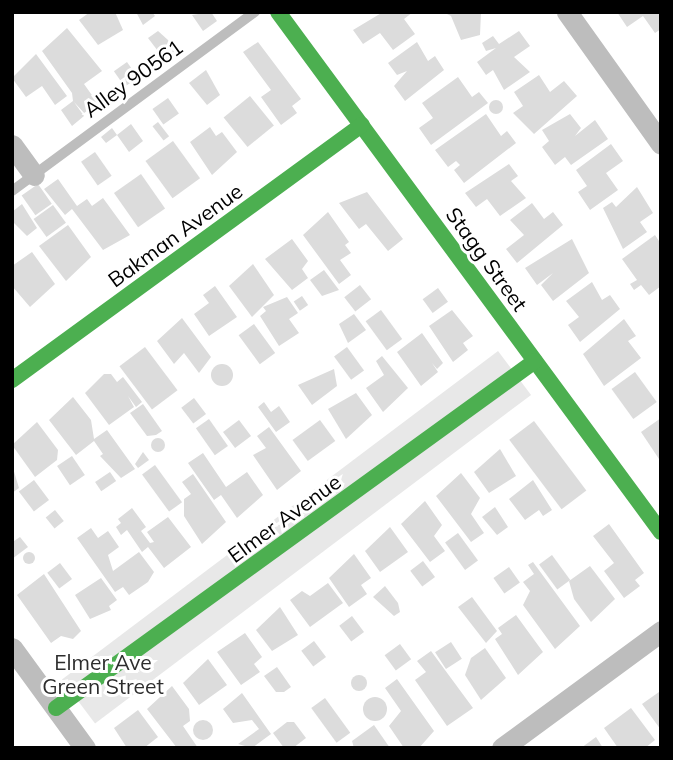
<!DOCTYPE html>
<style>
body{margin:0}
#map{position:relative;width:673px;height:760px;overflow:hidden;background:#fff;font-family:Mulish,sans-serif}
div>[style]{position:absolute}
.green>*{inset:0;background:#e8e8e8;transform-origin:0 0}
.building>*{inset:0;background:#dcdcdc;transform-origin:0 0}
.round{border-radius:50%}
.lane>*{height:10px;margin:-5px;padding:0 5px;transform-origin:5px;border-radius:5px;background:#bdbdbd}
.street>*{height:21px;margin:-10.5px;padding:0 10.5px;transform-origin:10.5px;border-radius:10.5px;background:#bdbdbd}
.fast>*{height:16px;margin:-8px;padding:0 8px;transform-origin:8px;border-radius:8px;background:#4caf50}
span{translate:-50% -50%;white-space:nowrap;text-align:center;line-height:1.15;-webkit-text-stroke:6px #fff;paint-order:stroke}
.street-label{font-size:21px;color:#000}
.park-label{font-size:21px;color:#2d2d2d}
.frame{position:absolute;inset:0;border:14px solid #000;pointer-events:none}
</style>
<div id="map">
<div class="green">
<div style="left:498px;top:351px;width:55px;height:546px;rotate:53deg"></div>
</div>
<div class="building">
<div style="clip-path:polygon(90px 12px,115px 12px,123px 30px,98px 45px,79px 20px)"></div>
<div style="clip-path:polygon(136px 12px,152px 12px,155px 16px,143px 25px)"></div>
<div style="clip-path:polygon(211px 12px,217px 21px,203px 31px,192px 15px)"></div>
<div style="clip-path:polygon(383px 12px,413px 12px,404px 19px,415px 34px,393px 50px,380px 33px,363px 44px,353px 30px)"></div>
<div style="clip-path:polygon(443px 12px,481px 12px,480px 35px,461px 40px,451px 16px)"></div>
<div style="clip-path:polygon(617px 12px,661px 12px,661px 29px,655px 33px,643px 16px,627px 27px)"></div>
<div style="clip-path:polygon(67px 28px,102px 71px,84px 84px,99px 105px,86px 115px,74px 102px,84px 116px,72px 126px,61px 110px,73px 101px,72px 93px,42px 51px)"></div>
<div style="clip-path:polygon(158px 31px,178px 49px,164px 59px,148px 38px)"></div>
<div style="clip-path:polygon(519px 31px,530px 46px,514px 57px,530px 72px,504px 90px,493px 70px,486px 75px,477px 62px,496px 48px,486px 51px,482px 43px,493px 36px,499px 44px)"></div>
<div style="clip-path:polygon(258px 42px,301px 99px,292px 106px,297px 113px,281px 125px,261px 97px,271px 90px,243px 52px)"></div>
<div style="clip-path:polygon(417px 42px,428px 61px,435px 56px,444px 70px,405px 101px,394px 86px,407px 71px,397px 75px,388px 63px)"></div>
<div style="clip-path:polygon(36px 54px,67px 96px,55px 105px,42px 86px,26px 97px,12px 78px)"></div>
<div style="left:127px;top:62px;width:19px;height:16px;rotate:55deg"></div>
<div style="clip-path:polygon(206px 70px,220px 95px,207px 105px,189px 83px)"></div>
<div style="clip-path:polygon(539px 75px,550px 92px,564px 81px,577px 96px,534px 134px,513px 113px,523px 106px,514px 92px)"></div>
<div style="clip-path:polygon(458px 77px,472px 97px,479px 92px,488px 103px,431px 145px,419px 128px,433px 118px,422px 103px)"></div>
<div style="left:250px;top:96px;width:38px;height:34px;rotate:51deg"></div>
<div style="left:168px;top:98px;width:19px;height:19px;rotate:55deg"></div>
<div class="round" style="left:489px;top:100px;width:14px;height:14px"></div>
<div style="clip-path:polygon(486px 114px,501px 136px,507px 131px,516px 143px,464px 183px,454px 170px,460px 165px,456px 161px,448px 167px,435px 150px)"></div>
<div style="clip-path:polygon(570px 114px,581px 128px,575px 136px,595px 120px,608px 139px,571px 165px,565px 157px,555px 165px,542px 147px,549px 141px,542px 130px)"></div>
<div style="left:158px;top:122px;width:18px;height:7px;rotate:52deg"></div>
<div style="clip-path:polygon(131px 124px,143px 141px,129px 152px,117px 135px,106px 143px,101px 137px,112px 128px,117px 135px)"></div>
<div style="clip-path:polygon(210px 127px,216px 136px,222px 132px,237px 152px,212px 175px,190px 142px)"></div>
<div style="left:173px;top:141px;width:46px;height:34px;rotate:54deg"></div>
<div style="clip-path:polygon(611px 144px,623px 161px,606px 173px,618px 190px,590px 210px,578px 192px,587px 186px,576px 170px)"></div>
<div style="left:95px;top:152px;width:29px;height:17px;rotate:55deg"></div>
<div style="clip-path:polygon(509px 164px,518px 176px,511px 181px,526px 198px,500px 216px,487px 199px,476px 207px,465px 193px)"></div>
<div style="left:141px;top:174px;width:42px;height:33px;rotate:55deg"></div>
<div style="clip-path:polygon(58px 179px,77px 206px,87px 199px,92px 206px,103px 198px,130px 235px,103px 250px,72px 209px,65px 215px,44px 189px)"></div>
<div style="left:38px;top:184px;width:24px;height:20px;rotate:55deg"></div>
<div style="clip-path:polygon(637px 187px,653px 213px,640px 222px,647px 232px,623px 249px,603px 208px,612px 202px,616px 207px)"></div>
<div style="clip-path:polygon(367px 192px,403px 239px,388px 251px,366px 224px,359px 229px,339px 203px)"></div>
<div style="clip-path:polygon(532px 203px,544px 219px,553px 212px,563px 225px,517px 263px,506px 249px,524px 235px,510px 220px)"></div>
<div style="clip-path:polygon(22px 204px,37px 228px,27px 236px,12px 221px,12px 212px)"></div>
<div style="left:53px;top:205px;width:22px;height:24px;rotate:54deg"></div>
<div style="clip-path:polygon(328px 212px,349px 242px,345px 245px,351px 253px,340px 260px,351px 275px,339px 284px,303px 235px)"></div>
<div style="clip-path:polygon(68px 225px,91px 257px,66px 281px,39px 246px)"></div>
<div style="clip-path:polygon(655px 235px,661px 244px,661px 286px,649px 295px,641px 285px,634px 290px,630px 284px,637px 280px,622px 259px)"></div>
<div style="clip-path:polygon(292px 239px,308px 261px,302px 269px,308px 278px,292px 290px,265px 259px)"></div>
<div style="clip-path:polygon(572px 239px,589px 273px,553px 301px,541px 285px,553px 273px,537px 285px,525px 268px)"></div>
<div style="clip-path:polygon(32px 252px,55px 284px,30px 307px,12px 286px,12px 266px)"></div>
<div style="clip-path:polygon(253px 264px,274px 295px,252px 317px,229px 286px)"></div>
<div style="clip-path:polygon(324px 270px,339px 290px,322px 296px,310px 280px)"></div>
<div style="clip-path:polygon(592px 282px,602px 300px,610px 295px,620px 309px,580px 342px,568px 325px,579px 317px,566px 301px)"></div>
<div style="left:360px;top:285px;width:18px;height:20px;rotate:52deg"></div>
<div style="clip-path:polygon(215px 286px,237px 317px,209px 336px,194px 314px,209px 303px,203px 295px)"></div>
<div style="left:438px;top:288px;width:17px;height:19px;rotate:54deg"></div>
<div style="left:302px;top:296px;width:11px;height:10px;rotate:56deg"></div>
<div style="clip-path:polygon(287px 297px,298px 313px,289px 319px,299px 333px,279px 346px,260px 316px,266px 311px,263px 307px)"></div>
<div style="left:381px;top:310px;width:36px;height:19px;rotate:54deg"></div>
<div style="clip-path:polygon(452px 310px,473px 336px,463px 343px,468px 350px,453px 362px,429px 326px)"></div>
<div style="clip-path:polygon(354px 314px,366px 330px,348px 343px,339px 324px)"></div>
<div style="clip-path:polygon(182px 318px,211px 357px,199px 373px,184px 353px,174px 364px,157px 341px)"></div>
<div style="clip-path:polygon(624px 319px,636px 336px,628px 341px,641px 358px,604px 386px,583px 354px)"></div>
<div style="left:254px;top:324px;width:36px;height:19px;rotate:54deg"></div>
<div style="clip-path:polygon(422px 333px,443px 363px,437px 369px,432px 363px,438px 372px,421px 386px,397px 352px)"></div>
<div style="left:145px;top:347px;width:54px;height:32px;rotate:53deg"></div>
<div style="left:347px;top:347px;width:29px;height:16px;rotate:54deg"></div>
<div style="clip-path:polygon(382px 356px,408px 388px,383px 412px,366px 388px,384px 375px,376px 361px)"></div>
<div class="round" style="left:211px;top:364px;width:22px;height:22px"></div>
<div style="clip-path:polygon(334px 369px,337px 386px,312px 405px,298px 385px)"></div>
<div style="left:635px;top:372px;width:37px;height:29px;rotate:54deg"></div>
<div style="clip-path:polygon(104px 374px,111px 374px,117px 382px,123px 377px,142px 402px,136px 407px,128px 396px,134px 407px,109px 425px,85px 393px)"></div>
<div style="clip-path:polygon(356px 393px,372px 415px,346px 439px,328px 409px)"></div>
<div style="clip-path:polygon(73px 397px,91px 420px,94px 439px,107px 430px,135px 469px,121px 478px,100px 456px,103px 454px,94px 441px,76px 455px,49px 420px)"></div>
<div style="left:194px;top:398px;width:20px;height:16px;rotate:53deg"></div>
<div style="clip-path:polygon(264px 402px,271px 412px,279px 406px,290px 422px,276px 432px,258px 407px)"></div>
<div style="clip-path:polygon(143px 404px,162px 431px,156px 435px,147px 436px,130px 413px)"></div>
<div style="clip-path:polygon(661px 418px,661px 462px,641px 432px)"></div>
<div style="left:209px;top:419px;width:33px;height:16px;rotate:55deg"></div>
<div style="left:239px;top:420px;width:20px;height:20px;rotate:53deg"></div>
<div style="left:320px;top:420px;width:26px;height:34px;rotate:54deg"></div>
<div style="left:534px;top:421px;width:87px;height:31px;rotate:53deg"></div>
<div style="clip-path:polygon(37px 422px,58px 450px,57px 460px,35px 477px,12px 445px)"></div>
<div style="clip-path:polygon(269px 427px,301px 471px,277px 490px,253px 455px,266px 448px,257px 436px)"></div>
<div class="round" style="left:151px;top:438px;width:14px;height:14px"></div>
<div style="clip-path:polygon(500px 449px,516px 476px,489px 493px,474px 472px)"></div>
<div style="clip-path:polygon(143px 452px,149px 460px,138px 468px,135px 464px)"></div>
<div style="clip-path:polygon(203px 453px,226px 487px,247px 472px,263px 495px,237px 518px,221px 495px,214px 500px,188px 463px)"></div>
<div style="left:72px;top:456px;width:23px;height:18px;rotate:56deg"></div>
<div style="clip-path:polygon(12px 465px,19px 488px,12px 493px)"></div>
<div style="left:155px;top:465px;width:46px;height:16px;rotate:54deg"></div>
<div style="left:110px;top:472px;width:11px;height:18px;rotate:56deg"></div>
<div style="clip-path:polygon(461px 473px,480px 498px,471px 514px,484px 533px,471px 542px,436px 496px)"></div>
<div style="clip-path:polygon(193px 474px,226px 522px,202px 544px,184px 516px,184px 499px,191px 494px,182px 482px)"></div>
<div style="left:34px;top:480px;width:25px;height:19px;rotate:53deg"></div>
<div style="clip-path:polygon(533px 480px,552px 510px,543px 516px,539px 510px,525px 520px,509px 499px)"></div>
<div style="clip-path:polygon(425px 501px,442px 525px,434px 536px,445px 551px,430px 562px,401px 524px)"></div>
<div style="clip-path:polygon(495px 507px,508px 527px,497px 535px,482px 517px)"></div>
<div style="clip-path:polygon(132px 508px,146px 527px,141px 531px,150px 543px,154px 542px,147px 532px,168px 517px,191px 547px,164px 568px,148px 547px,142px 552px,127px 530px,121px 535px,116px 527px,121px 523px,118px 519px)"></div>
<div style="left:55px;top:510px;width:14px;height:12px;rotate:51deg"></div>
<div style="clip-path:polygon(609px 524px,644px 573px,635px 580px,640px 586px,624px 598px,604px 571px,614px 563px,593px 536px)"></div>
<div style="clip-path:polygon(390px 527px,408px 552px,380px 572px,365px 551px)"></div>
<div style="clip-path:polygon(91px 528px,98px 538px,108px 531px,119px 547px,108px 555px,113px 571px,139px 552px,154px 572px,148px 582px,129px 595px,123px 587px,115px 592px,77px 538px)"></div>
<div style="left:458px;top:533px;width:34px;height:16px;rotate:54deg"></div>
<div style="clip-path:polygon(20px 537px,28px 547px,12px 559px,14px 541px)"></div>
<div class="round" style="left:23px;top:552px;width:12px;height:12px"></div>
<div style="clip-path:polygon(354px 554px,371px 578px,361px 585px,367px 594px,349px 607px,329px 578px)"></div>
<div style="left:552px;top:555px;width:31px;height:16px;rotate:54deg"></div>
<div style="left:423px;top:561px;width:20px;height:16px;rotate:53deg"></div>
<div style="clip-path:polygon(533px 562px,580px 626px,555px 649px,523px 605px,530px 591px,523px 582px,534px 574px,528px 565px)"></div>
<div style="left:60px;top:563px;width:20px;height:16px;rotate:53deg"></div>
<div style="clip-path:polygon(590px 566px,615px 599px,591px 622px,574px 599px,569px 581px)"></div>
<div style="left:509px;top:567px;width:19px;height:19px;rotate:55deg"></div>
<div style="clip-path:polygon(44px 574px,81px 631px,73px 639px,61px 636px,51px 643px,17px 595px)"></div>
<div style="clip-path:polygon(101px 578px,117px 600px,109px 606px,111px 610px,90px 619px,75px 595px)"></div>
<div style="clip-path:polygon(328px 583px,343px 603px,310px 627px,290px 600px,302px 591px,310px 596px)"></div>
<div style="clip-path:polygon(385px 586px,398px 603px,400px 612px,394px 616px,373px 597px)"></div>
<div style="clip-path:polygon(472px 597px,497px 631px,486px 643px,458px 607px)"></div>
<div style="clip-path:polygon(280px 607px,298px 635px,272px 651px,256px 630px)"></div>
<div style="clip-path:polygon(516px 615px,543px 652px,518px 675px,495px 639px,502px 634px,498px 628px)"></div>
<div style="left:352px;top:616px;width:20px;height:16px;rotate:53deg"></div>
<div style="clip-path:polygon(245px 633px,262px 657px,254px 664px,260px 672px,241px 685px,217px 652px)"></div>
<div style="left:314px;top:641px;width:20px;height:16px;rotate:53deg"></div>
<div style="left:451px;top:642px;width:20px;height:19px;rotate:57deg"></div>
<div style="left:400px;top:644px;width:19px;height:19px;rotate:54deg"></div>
<div style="clip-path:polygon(485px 648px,506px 678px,481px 700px,465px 675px,471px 658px)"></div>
<div style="clip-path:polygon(431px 651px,473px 708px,447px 726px,415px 680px,426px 672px,417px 661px)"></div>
<div style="clip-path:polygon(208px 659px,227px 685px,199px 705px,183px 683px)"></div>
<div style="clip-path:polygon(277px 667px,291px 687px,284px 692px,276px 692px,264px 676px)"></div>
<div class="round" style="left:351px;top:675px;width:16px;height:16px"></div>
<div style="clip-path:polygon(397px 679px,434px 731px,419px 748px,404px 748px,389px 726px,401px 711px,385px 688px)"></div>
<div style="clip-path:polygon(172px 686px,189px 709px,190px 721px,183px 726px,198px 748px,177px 748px,147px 709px)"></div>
<div style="clip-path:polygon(659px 692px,661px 694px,661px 730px,642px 704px)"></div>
<div style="clip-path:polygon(242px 693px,271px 734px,252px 748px,238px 744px,259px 729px,252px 720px,233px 723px,223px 709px)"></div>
<div class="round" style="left:363px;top:697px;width:24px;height:24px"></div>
<div style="left:325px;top:698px;width:43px;height:17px;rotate:54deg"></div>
<div style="clip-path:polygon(631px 708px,655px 740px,645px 748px,618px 748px,604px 728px)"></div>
<div style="clip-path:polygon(138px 710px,158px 737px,144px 748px,127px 748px,114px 728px)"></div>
<div class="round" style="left:193px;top:720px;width:20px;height:20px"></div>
<div style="clip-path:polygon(287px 722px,294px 722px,306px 738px,293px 748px,284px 748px,273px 733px)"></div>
<div style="clip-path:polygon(374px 725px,390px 748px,354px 748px,352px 741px)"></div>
<div style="clip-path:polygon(596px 737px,603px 748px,581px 748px)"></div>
</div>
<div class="lane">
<div style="left:12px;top:191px;width:302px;rotate:-36.4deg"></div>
</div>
<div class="street">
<div style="left:567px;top:12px;width:162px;rotate:54.5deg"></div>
<div style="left:12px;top:145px;width:37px;rotate:54deg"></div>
<div style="left:12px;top:648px;width:124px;rotate:53.9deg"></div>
<div style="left:502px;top:748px;width:197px;rotate:-36.3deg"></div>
</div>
<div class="fast">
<div style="left:278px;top:12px;width:646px;rotate:53.63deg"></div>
<div style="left:12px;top:380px;width:433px;rotate:-36.1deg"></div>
<div style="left:56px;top:708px;width:591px;rotate:-35.92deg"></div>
</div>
<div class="street-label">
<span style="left:133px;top:78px;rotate:-36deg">Alley 90561</span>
<span style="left:175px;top:235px;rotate:-36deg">Bakman Avenue</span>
<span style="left:487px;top:259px;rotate:54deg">Stagg Street</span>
<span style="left:284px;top:518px;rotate:-36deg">Elmer Avenue</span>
</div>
<div class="park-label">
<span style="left:103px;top:674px">Elmer Ave<br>Green Street</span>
</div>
<div class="frame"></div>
</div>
